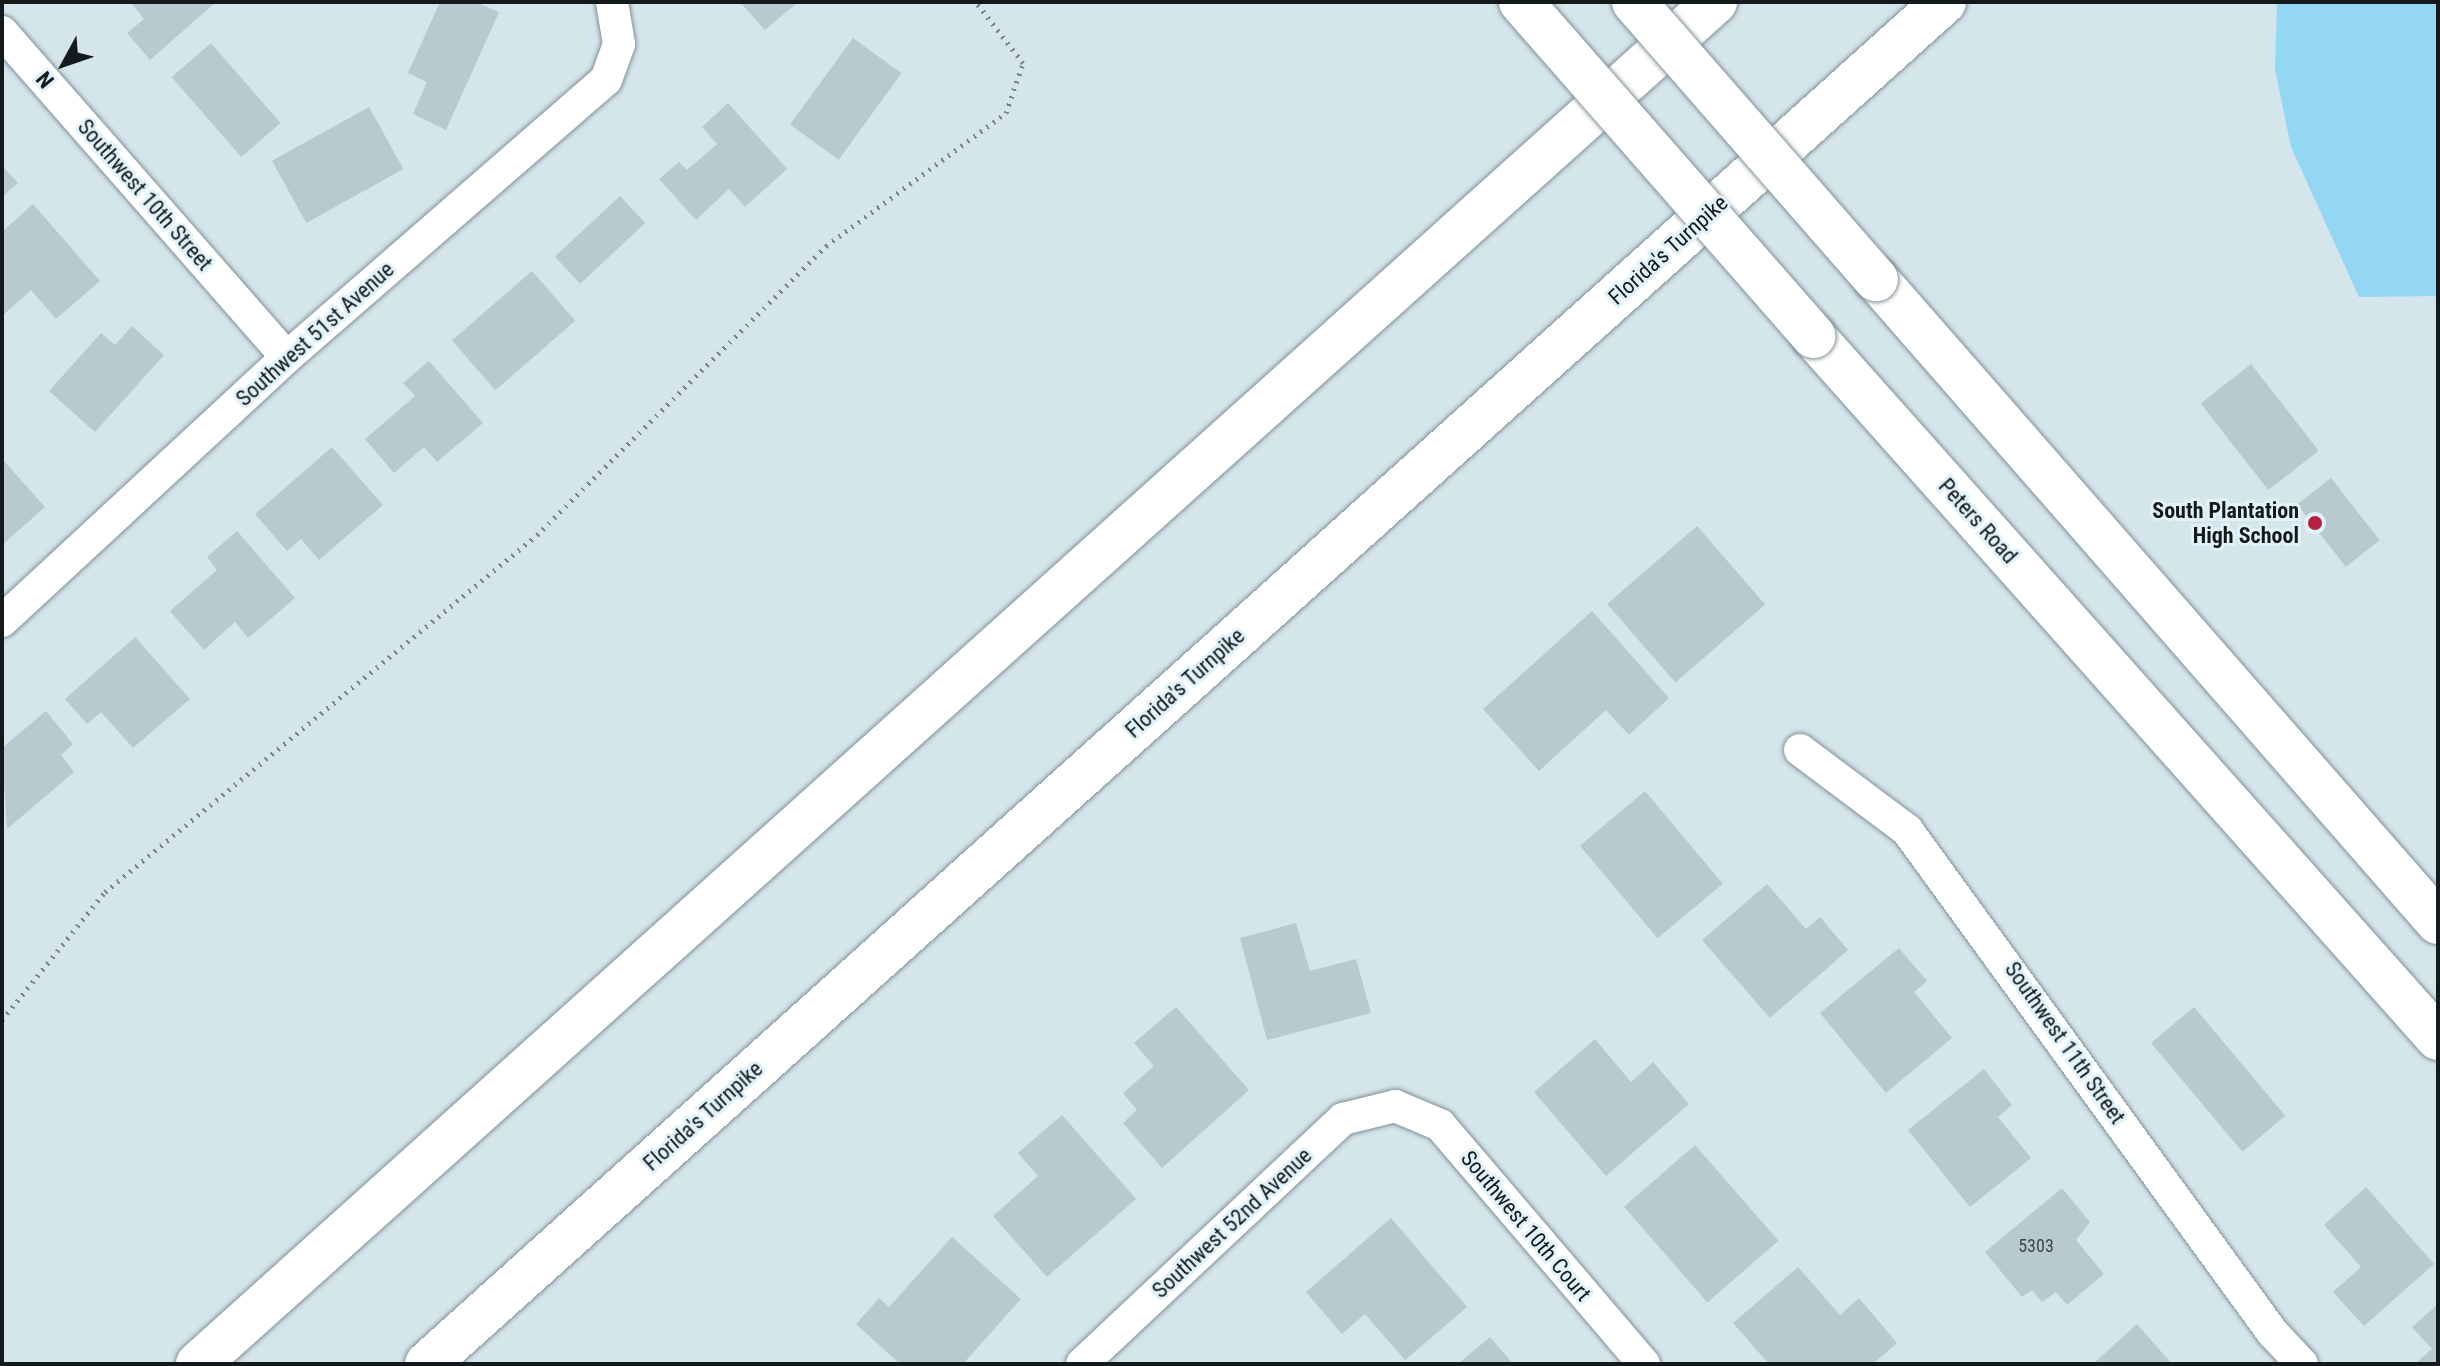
<!DOCTYPE html>
<style>
body{margin:0}
#map{position:relative;width:2440px;height:1366px;overflow:hidden;background:#d4e5ec;font-family:"Roboto Condensed",sans-serif}
div>[style]{position:absolute}
.green>*{inset:0;background:#94d7f4}
.building>*{inset:0;background:#b9c9d0;transform-origin:0 0}
.path>*{height:5px;margin-top:-2.5px;transform-origin:0;background:repeating-linear-gradient(90deg,#7c878c 0 2px,transparent 0 8px)}
.roads{filter:drop-shadow(0 0 2px #829198) drop-shadow(0 0 2px #829198)}
.street>*{height:32px;margin:-16px;padding:0 16px;transform-origin:16px;border-radius:16px;background:#fff}
.secondary>*{height:44px;margin:-22px;padding:0 22px;transform-origin:22px;border-radius:22px;background:#fff}
.highway>*{height:44px;margin:-22px;padding:0 22px;transform-origin:22px;border-radius:22px;background:#fff}
.bridges{filter:drop-shadow(0 0 2px #829198) drop-shadow(0 0 2px #829198)}
.secondary-bridge>*{height:44px;margin:-22px;padding:0 22px;transform-origin:22px;border-radius:22px;background:#fff}
.dots>*{width:22px;height:22px;translate:-50% -50%;box-sizing:border-box;border:4px solid #e1f2fa;border-radius:50%}
span{translate:-50% -50%;white-space:nowrap;text-align:center;line-height:1.15;-webkit-text-stroke:6px #e1f2fa;paint-order:stroke}
.number-label{font-size:18px;color:#3d4649}
.number-label span{-webkit-text-stroke-width:0}
.street-label{font-size:22px;color:#141a1c}
.poi-label{font-size:22px;color:#141a1c;font-weight:700}
.right{translate:-100% -50%;text-align:right}
.frame{position:absolute;inset:0;border:4px solid #141a1c;pointer-events:none}
.north{position:absolute;left:24px;top:24px;width:80px;height:80px;-webkit-text-stroke:6px #e1f2fa;paint-order:stroke;rotate:230deg;font-size:22px;font-weight:700;line-height:32px;text-align:center;color:#141a1c}
.north::after{content:'';display:block;margin:auto;width:28px;height:36px;background:#141a1c;clip-path:polygon(50% 0,100% 100%,50% 72%,0 100%)}
</style>
<div id="map">
<div class="green">
<div style="clip-path:polygon(2277px 2px,2438px 2px,2438px 296px,2359px 297px,2291px 147px,2275px 69px)"></div>
</div>
<div class="building">
<div style="clip-path:polygon(130px 2px,216px 2px,150px 60px,127px 33px,144px 19px)"></div>
<div style="clip-path:polygon(440px 2px,476px 2px,499px 12px,446px 130px,413px 114px,427px 82px,408px 73px)"></div>
<div style="clip-path:polygon(740px 2px,798px 2px,765px 30px)"></div>
<div style="left:853px;top:38px;width:60px;height:107px;rotate:36deg"></div>
<div style="left:211px;top:43px;width:106px;height:52px;rotate:49deg"></div>
<div style="clip-path:polygon(728px 103px,787px 169px,745px 207px,729px 189px,696px 220px,659px 179px,679px 162px,687px 170px,717px 144px,702px 127px)"></div>
<div style="left:369px;top:107px;width:71px;height:111px;rotate:61deg"></div>
<div style="clip-path:polygon(2px 166px,18px 183px,2px 197px)"></div>
<div style="left:620px;top:196px;width:37px;height:89px;rotate:47deg"></div>
<div style="clip-path:polygon(33px 204px,100px 281px,56px 319px,31px 290px,2px 316px,2px 232px)"></div>
<div style="left:532px;top:271px;width:66px;height:106px;rotate:49deg"></div>
<div style="clip-path:polygon(132px 326px,164px 355px,95px 432px,49px 391px,101px 333px,115px 345px)"></div>
<div style="clip-path:polygon(429px 361px,483px 423px,437px 462px,424px 447px,394px 473px,365px 439px,415px 396px,403px 383px)"></div>
<div style="left:2251px;top:364px;width:110px;height:64px;rotate:52deg"></div>
<div style="clip-path:polygon(332px 447px,383px 505px,319px 560px,301px 539px,287px 551px,255px 514px)"></div>
<div style="clip-path:polygon(4px 461px,45px 507px,2px 545px,2px 463px)"></div>
<div style="left:2331px;top:478px;width:79px;height:43px;rotate:52deg"></div>
<div style="left:1697px;top:526px;width:104px;height:119px;rotate:49deg"></div>
<div style="clip-path:polygon(237px 531px,295px 598px,248px 638px,235px 622px,204px 650px,170px 611px,217px 570px,207px 557px)"></div>
<div style="clip-path:polygon(1592px 611px,1669px 698px,1629px 735px,1606px 710px,1539px 771px,1483px 709px)"></div>
<div style="clip-path:polygon(135px 637px,190px 699px,133px 748px,101px 712px,87px 724px,65px 699px)"></div>
<div style="clip-path:polygon(46px 711px,73px 744px,61px 755px,74px 772px,7px 829px,2px 748px)"></div>
<div style="left:1645px;top:791px;width:121px;height:85px;rotate:50deg"></div>
<div style="clip-path:polygon(1767px 884px,1806px 929px,1820px 917px,1848px 950px,1770px 1018px,1702px 940px)"></div>
<div style="clip-path:polygon(1296px 923px,1310px 971px,1356px 959px,1371px 1013px,1267px 1040px,1240px 938px)"></div>
<div style="clip-path:polygon(1899px 948px,1927px 981px,1914px 992px,1952px 1038px,1886px 1093px,1820px 1013px)"></div>
<div style="clip-path:polygon(1176px 1007px,1249px 1090px,1162px 1168px,1123px 1123px,1137px 1110px,1123px 1093px,1154px 1066px,1134px 1043px)"></div>
<div style="left:2194px;top:1007px;width:142px;height:56px;rotate:50deg"></div>
<div style="clip-path:polygon(1595px 1039px,1631px 1082px,1653px 1062px,1689px 1104px,1606px 1176px,1534px 1092px)"></div>
<div style="clip-path:polygon(1984px 1069px,2012px 1105px,1998px 1117px,2031px 1158px,1970px 1207px,1908px 1130px)"></div>
<div style="clip-path:polygon(1062px 1115px,1136px 1199px,1047px 1277px,993px 1216px,1038px 1176px,1018px 1153px)"></div>
<div style="left:1695px;top:1145px;width:127px;height:94px;rotate:49deg"></div>
<div style="clip-path:polygon(2366px 1187px,2434px 1264px,2364px 1326px,2333px 1292px,2361px 1267px,2324px 1225px)"></div>
<div style="clip-path:polygon(2062px 1188px,2090px 1222px,2076px 1240px,2104px 1274px,2067px 1305px,2056px 1292px,2042px 1302px,2032px 1290px,2022px 1297px,1985px 1252px)"></div>
<div style="clip-path:polygon(1391px 1218px,1467px 1307px,1405px 1360px,1365px 1314px,1342px 1334px,1306px 1292px)"></div>
<div style="clip-path:polygon(952px 1237px,1021px 1299px,963px 1364px,900px 1364px,856px 1324px,879px 1298px,889px 1307px)"></div>
<div style="clip-path:polygon(1798px 1267px,1840px 1315px,1859px 1298px,1897px 1343px,1873px 1364px,1769px 1364px,1733px 1323px)"></div>
<div style="clip-path:polygon(2438px 1304px,2438px 1364px,2415px 1364px,2432px 1349px,2412px 1327px)"></div>
<div style="clip-path:polygon(2137px 1324px,2172px 1364px,2093px 1364px)"></div>
<div style="clip-path:polygon(1490px 1337px,1513px 1364px,1458px 1364px)"></div>
</div>
<div class="path">
<div style="left:2px;top:1020px;width:164px;rotate:-51.2deg"></div>
<div style="left:105px;top:892px;width:560px;rotate:-39.57deg"></div>
<div style="left:537px;top:535px;width:409px;rotate:-45deg"></div>
<div style="left:826px;top:246px;width:224px;rotate:-36.5deg"></div>
<div style="left:1006px;top:113px;width:53px;rotate:-71.2deg"></div>
<div style="left:1023px;top:63px;width:77px;rotate:-127.6deg"></div>
</div>
<div class="roads">
<div class="street">
<div style="left:2px;top:32px;width:432px;rotate:48.8deg"></div>
<div style="left:2px;top:621px;width:388px;rotate:-42.8deg"></div>
<div style="left:287px;top:357px;width:422px;rotate:-41deg"></div>
<div style="left:606px;top:80px;width:38px;rotate:-70deg"></div>
<div style="left:619px;top:44px;width:43px;rotate:-99.5deg"></div>
<div style="left:1800px;top:750px;width:134px;rotate:36.8deg"></div>
<div style="left:1907px;top:830px;width:621px;rotate:53.98deg"></div>
<div style="left:2272px;top:1332px;width:44px;rotate:46.8deg"></div>
<div style="left:1082px;top:1364px;width:358px;rotate:-43.2deg"></div>
<div style="left:1343px;top:1119px;width:54px;rotate:-14deg"></div>
<div style="left:1395px;top:1106px;width:49px;rotate:22.9deg"></div>
<div style="left:1440px;top:1125px;width:314px;rotate:49.5deg"></div>
</div>
<div class="secondary">
<div style="left:1876px;top:279px;width:854px;rotate:48.85deg"></div>
<div style="left:1813px;top:336px;width:940px;rotate:48.32deg"></div>
</div>
<div class="highway">
<div style="left:198px;top:1364px;width:2039px;rotate:-41.92deg"></div>
<div style="left:427px;top:1364px;width:2039px;rotate:-41.92deg"></div>
</div>
</div>
<div class="bridges">
<div class="secondary-bridge">
<div style="left:1521px;top:2px;width:444px;rotate:48.8deg"></div>
<div style="left:1634px;top:2px;width:368px;rotate:48.9deg"></div>
</div>
</div>
<div class="dots">
<div style="left:2315px;top:523px;background:#b3213d"></div>
</div>
<div class="number-label">
<span style="left:2036px;top:1246px">5303</span>
</div>
<div class="street-label">
<span style="left:145px;top:195px;rotate:49deg">Southwest 10th Street</span>
<span style="left:1668px;top:250px;rotate:-42deg">Florida's Turnpike</span>
<span style="left:315px;top:334px;rotate:-42deg">Southwest 51st Avenue</span>
<span style="left:1978px;top:521px;rotate:48deg">Peters Road</span>
<span style="left:1185px;top:683px;rotate:-42deg">Florida's Turnpike</span>
<span style="left:2065px;top:1043px;rotate:55deg">Southwest 11th Street</span>
<span style="left:703px;top:1116px;rotate:-42deg">Florida's Turnpike</span>
<span style="left:1232px;top:1223px;rotate:-43deg">Southwest 52nd Avenue</span>
<span style="left:1526px;top:1226px;rotate:50deg">Southwest 10th Court</span>
</div>
<div class="poi-label">
<span class="right" style="left:2299px;top:523px">South Plantation<br>High School</span>
</div>
<div class="frame"></div>
<div class="north">N</div>
</div>
